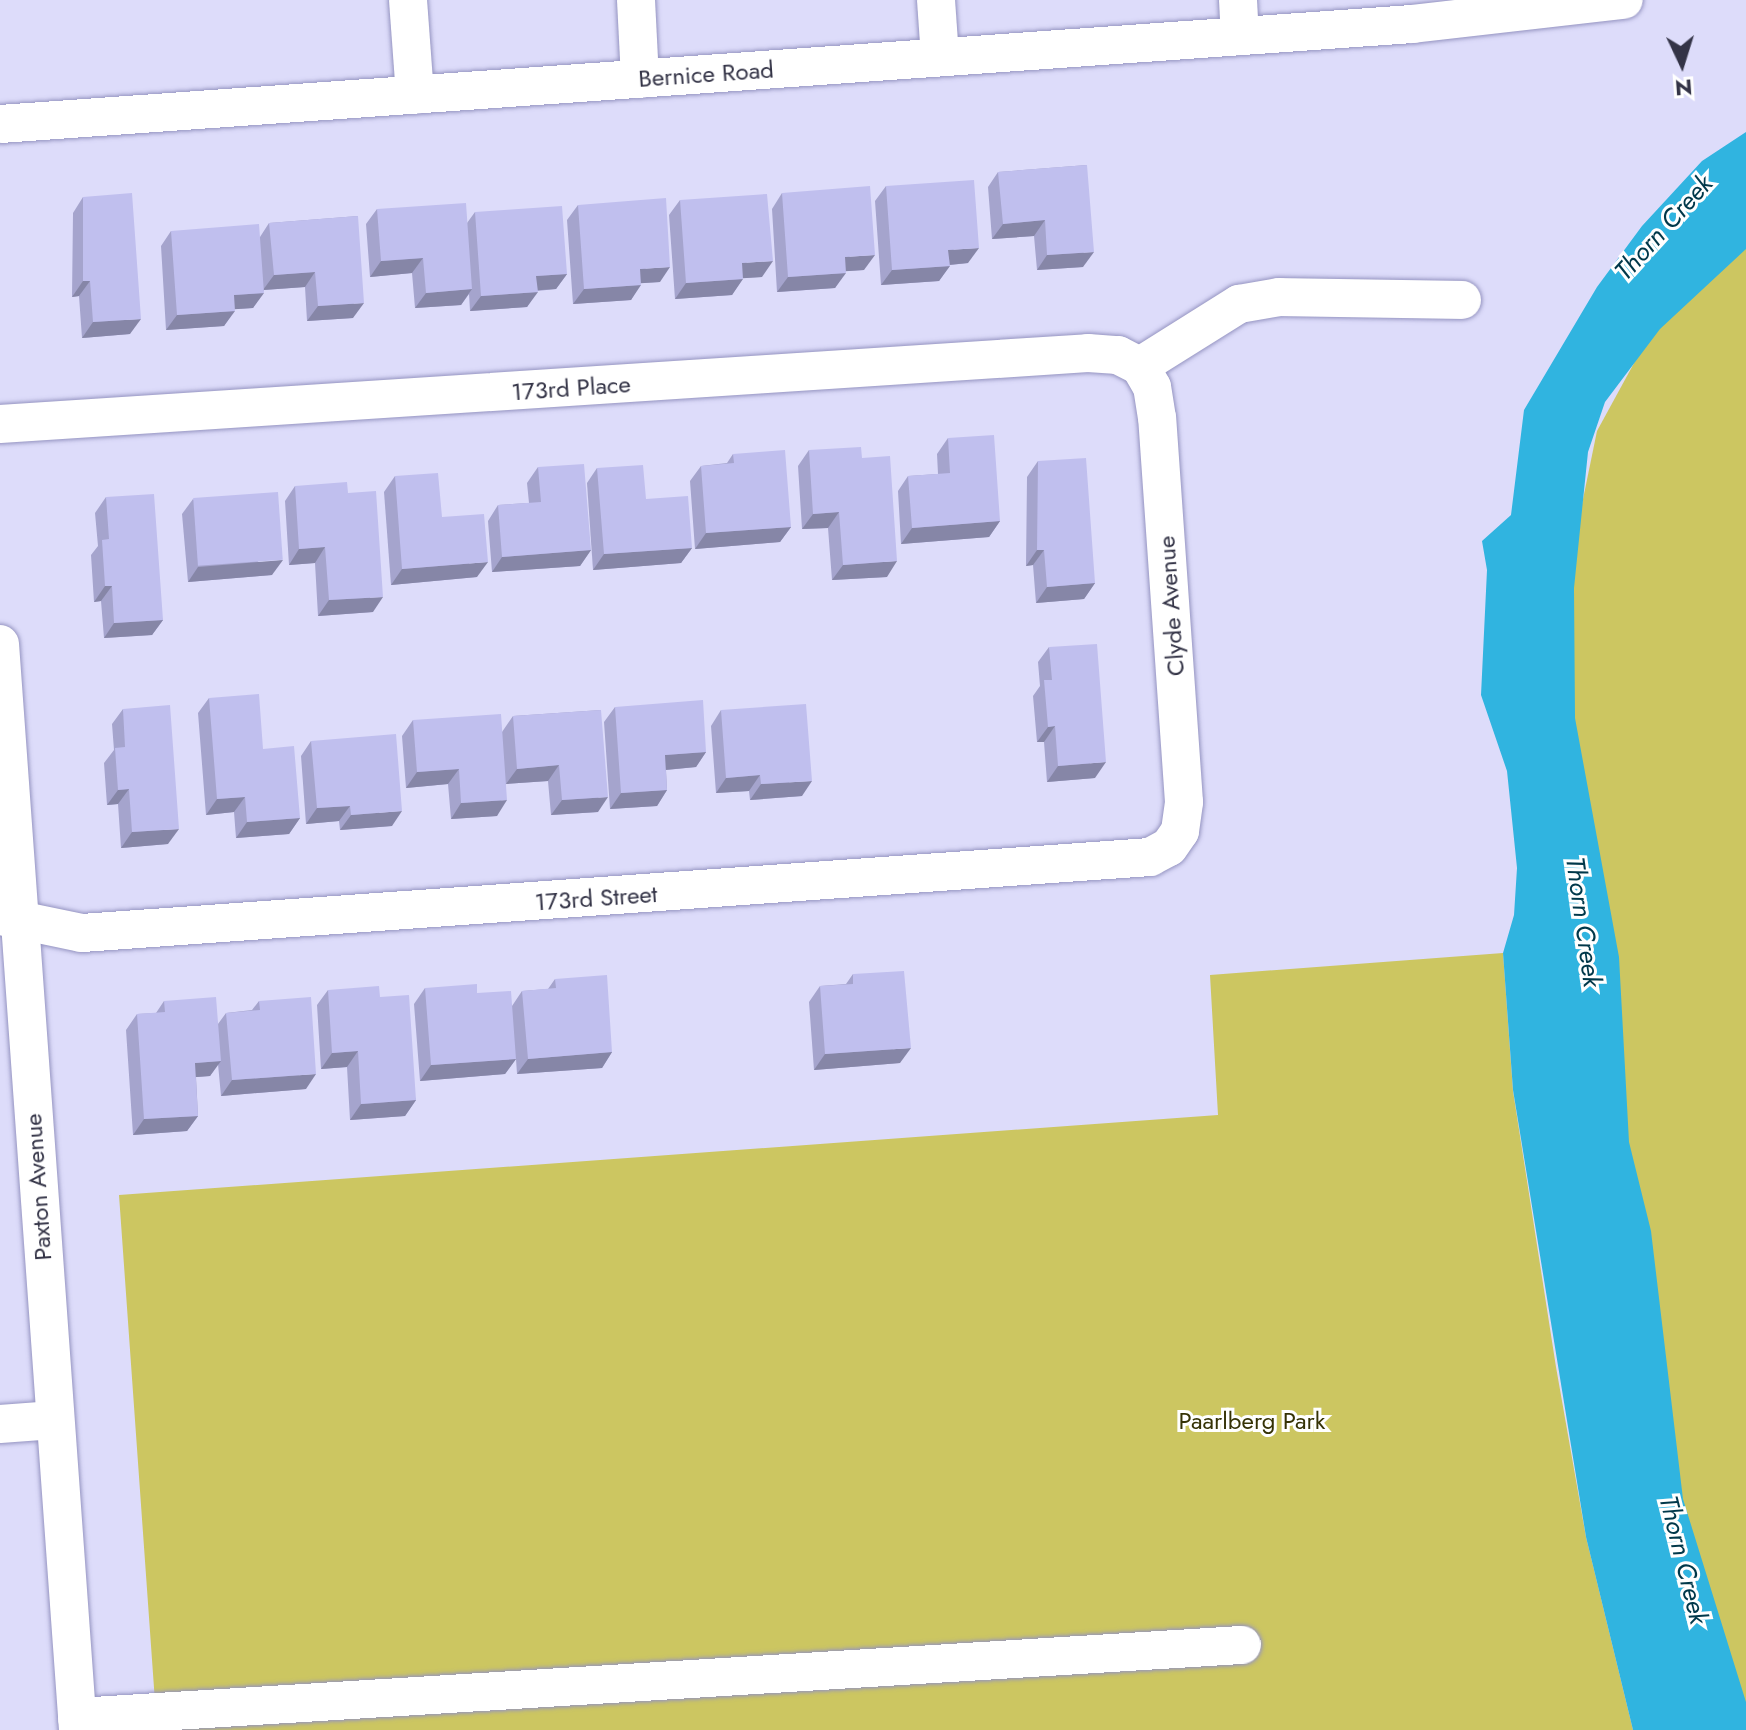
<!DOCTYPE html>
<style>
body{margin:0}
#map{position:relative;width:1746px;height:1730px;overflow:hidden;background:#dddcfa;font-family:Jost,sans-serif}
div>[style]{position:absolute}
.green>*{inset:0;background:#ccc661}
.water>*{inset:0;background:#30b4e0}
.roads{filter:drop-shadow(0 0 2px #9594c1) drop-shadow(0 0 2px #9594c1)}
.minor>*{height:38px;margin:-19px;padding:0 19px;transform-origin:19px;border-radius:19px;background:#fff}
.wall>*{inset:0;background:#a5a4cd}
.shaded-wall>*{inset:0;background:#8686a7}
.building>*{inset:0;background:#c0bfee;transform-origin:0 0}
span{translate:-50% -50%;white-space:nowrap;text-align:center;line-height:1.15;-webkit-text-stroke:6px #fff;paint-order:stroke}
.street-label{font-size:24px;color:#333346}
.park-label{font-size:24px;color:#353205}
.water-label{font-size:26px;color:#00384a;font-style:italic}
.north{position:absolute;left:1642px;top:24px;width:80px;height:80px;-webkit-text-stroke:6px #fff;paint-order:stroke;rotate:176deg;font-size:22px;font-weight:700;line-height:32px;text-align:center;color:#333346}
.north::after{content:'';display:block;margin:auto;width:28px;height:36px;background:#333346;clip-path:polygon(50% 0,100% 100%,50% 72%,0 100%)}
</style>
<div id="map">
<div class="green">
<div style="clip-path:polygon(1746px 221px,1746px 1730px,1684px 1730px,1544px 689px,1597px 431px,1675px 288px)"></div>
<div style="clip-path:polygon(1503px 953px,1513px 1091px,1556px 1367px,1586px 1537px,1633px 1730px,157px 1730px,119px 1195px,1218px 1115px,1210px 975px)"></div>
</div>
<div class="water">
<div style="clip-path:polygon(1746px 132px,1746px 249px,1660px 329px,1605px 402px,1588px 452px,1574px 588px,1575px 718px,1619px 957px,1629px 1142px,1651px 1231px,1683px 1499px,1746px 1702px,1746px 1730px,1633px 1730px,1586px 1537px,1513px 1090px,1503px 953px,1514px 915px,1517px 868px,1507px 771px,1481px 695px,1487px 570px,1482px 541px,1511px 515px,1524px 410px,1597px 287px,1642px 226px,1702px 161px)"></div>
</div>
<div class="roads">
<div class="minor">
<div style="left:408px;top:0;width:95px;rotate:85.8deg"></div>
<div style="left:636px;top:0;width:79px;rotate:87.1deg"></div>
<div style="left:936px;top:0;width:57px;rotate:86deg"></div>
<div style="left:1238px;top:0;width:36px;rotate:87deg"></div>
<div style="left:0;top:124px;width:1416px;rotate:-4.05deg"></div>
<div style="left:1412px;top:24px;width:213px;rotate:-6.5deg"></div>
<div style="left:1140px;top:366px;width:117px;rotate:-32.1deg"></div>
<div style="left:1239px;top:304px;width:41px;rotate:-9.9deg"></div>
<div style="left:1279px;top:297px;width:183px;rotate:0.9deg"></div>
<div style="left:0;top:424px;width:1090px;rotate:-3.73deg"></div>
<div style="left:1088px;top:353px;width:30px;rotate:4deg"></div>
<div style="left:1118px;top:355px;width:25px;rotate:27deg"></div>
<div style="left:0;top:644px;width:1089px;rotate:85.89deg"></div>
<div style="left:0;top:916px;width:84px;rotate:11.7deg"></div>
<div style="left:82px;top:933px;width:1071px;rotate:-4.07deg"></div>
<div style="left:1150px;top:857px;width:21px;rotate:-28deg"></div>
<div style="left:1169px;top:847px;width:19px;rotate:-55deg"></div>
<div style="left:1180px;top:831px;width:29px;rotate:-82deg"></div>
<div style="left:1184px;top:802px;width:385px;rotate:-94deg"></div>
<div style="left:1157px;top:418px;width:31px;rotate:-99deg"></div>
<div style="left:1152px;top:387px;width:24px;rotate:-120deg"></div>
<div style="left:0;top:1424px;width:54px;rotate:-4.2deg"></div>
<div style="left:77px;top:1717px;width:1167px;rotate:-3.54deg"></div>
</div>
</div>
<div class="wall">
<div style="clip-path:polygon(1087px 165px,1083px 267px,1037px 270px,1034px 236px,992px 239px,988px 187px,998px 172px)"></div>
<div style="clip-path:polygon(886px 186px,968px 263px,950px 265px,939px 281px,881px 285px,875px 201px)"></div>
<div style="clip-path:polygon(782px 193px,864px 270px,846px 271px,835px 288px,777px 292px,772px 209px)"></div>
<div style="clip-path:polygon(83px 197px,130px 334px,82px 338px,79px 296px,72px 297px,73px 213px)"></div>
<div style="clip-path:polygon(680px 200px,762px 277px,743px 278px,732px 295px,675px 299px,669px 215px)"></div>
<div style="clip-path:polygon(578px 205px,660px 282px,641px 283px,631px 300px,573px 304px,567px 220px)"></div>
<div style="clip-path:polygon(377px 209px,467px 223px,475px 212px,567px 274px,556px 289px,537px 291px,527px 307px,470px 311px,469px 294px,461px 305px,415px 308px,412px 273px,370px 277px,366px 224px)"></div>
<div style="clip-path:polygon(358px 216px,353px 318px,307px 321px,305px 287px,264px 290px,253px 308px,235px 309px,224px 326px,166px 330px,161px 246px,171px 231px,260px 237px,269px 223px)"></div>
<div style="clip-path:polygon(948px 438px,1000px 521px,989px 537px,901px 544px,898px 491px,908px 476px,938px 474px,937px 454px)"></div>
<div style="clip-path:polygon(809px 450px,862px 458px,887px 577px,832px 580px,828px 528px,802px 529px,798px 466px)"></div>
<div style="clip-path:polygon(733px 454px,791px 527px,780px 542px,695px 549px,690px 481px,701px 466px,727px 463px)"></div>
<div style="clip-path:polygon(1038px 461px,1095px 583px,1084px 599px,1036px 603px,1033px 565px,1026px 566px,1027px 477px)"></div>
<div style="clip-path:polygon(538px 467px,591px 550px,580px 566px,492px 572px,488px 521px,498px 505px,529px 503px,527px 483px)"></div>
<div style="clip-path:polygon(597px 468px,646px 499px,692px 548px,681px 563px,593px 570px,587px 483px)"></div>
<div style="clip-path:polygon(395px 476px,442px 517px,477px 577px,391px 585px,384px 492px)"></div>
<div style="clip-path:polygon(295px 486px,348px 493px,373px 612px,318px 616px,315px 563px,289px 565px,285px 501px)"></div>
<div style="clip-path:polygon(106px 497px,163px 620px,152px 635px,104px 638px,101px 601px,94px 602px,91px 555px,98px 546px,95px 513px)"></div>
<div style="clip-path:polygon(193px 499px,272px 575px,188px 582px,182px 514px)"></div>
<div style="clip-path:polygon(1049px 647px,1095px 778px,1047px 782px,1044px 742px,1037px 742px,1033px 696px,1040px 686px,1038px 662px)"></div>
<div style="clip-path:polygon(209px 698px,263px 749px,300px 818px,289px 834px,236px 838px,234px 812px,206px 815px,198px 713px)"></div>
<div style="clip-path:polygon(615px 707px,706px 752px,696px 767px,666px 770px,667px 790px,657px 806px,610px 809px,604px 722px)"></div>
<div style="clip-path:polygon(123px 709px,168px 844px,121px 848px,118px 804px,107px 805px,104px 763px,114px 750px,112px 724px)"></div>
<div style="clip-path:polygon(601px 710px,598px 812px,551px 815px,548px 781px,506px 784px,497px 816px,451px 819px,448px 784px,406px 788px,402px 736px,413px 720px,502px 732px,513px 716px)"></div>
<div style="clip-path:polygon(721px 710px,802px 796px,750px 800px,749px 791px,716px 793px,711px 726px)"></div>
<div style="clip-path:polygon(311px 741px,392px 826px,340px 830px,339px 821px,306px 824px,301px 756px)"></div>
<div style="clip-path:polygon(853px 974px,900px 1063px,814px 1070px,809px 1002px,820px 986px,846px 984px)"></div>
<div style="clip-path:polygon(555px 979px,612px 1052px,602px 1068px,517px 1074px,516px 1059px,505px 1074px,420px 1081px,414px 1004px,425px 988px,477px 993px,512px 1006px,522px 991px,548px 989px)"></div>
<div style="clip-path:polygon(328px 990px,380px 997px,416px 1100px,405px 1116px,350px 1120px,347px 1067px,321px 1069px,317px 1005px)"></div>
<div style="clip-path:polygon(164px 1001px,218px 1024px,226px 1013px,252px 1010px,259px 1001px,306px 1089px,221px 1096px,218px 1064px,210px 1076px,196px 1077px,198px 1116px,187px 1131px,133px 1135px,126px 1030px,137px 1014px,156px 1013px)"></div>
</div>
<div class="shaded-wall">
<div style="clip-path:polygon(1045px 220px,1034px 236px,992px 239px,1003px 224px)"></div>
<div style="clip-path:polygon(979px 248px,968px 263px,938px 266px,948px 250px)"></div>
<div style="clip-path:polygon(1094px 252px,1083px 267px,1037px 270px,1047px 255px)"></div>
<div style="clip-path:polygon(875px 255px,864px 270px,834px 272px,845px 257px)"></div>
<div style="clip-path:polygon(423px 258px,412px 273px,370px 277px,381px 261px)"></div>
<div style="clip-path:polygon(773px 261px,762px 277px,731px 279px,742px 263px)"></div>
<div style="clip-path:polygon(950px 266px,939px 281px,881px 285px,892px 270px)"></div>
<div style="clip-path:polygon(670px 267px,660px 282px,629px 284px,640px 269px)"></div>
<div style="clip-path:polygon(315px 272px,305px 287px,263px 290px,274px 275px)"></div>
<div style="clip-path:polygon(846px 273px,835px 288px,777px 292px,788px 277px)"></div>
<div style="clip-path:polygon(567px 274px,556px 289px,526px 291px,536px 276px)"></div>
<div style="clip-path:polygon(743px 279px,732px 295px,675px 299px,686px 283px)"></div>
<div style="clip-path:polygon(83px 281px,90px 281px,79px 296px,72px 297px)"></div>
<div style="clip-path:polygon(641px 285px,631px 300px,573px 304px,584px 289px)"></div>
<div style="clip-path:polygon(472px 289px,461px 305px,415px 308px,426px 293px)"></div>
<div style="clip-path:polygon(538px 292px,527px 307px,470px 311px,481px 296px)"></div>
<div style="clip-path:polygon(264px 293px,253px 308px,223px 310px,234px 295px)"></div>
<div style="clip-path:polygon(364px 303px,353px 318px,307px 321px,318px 306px)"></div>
<div style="clip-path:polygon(235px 311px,224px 326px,166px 330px,177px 315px)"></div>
<div style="clip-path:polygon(141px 319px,130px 334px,82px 338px,93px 322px)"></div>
<div style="clip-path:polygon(839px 512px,828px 528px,802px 529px,813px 514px)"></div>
<div style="clip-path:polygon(1000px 521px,989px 537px,901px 544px,912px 528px)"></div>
<div style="clip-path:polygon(791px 527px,780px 542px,695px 549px,706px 533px)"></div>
<div style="clip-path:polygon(325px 547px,315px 563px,289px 565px,299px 549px)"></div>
<div style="clip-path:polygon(692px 548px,681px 563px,593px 570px,604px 554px)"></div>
<div style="clip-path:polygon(591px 550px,580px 566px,492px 572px,502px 557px)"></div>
<div style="clip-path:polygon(1037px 550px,1044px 550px,1033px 565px,1026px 566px)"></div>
<div style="clip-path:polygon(283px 560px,272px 575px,188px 582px,198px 567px)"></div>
<div style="clip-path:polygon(897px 561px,887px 577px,832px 580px,843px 565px)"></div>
<div style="clip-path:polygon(488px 562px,477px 577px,391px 585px,402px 569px)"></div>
<div style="clip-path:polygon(1095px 583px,1084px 599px,1036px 603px,1047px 587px)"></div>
<div style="clip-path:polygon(105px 586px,112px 586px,101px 601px,94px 602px)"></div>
<div style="clip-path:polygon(383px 597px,373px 612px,318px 616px,329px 600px)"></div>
<div style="clip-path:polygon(163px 620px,152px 635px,104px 638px,114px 623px)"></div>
<div style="clip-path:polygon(1055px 726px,1044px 742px,1037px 742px,1048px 727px)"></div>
<div style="clip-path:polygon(706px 752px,696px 767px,654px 771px,665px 755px)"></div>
<div style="clip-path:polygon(1106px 762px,1095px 778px,1047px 782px,1058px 766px)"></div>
<div style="clip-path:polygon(559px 765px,548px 781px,506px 784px,517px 769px)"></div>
<div style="clip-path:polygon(459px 769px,448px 784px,406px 788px,417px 772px)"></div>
<div style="clip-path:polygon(760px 775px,749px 791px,716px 793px,726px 778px)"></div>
<div style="clip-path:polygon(812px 781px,802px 796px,750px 800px,761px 784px)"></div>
<div style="clip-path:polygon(129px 789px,118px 804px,107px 805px,118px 790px)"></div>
<div style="clip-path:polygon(667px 790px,657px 806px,610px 809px,621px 793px)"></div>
<div style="clip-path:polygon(245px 797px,234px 812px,206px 815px,217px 799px)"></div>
<div style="clip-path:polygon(608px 797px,598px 812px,551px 815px,562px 800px)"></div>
<div style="clip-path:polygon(507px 800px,497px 816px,451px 819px,461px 803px)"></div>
<div style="clip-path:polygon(350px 806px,339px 821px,306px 824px,317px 808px)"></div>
<div style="clip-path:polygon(402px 811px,392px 826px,340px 830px,351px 815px)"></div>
<div style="clip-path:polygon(300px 818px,289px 834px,236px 838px,247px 822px)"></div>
<div style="clip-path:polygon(179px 829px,168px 844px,121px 848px,132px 832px)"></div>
<div style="clip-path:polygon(911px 1048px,900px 1063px,814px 1070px,825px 1054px)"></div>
<div style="clip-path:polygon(358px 1051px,347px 1067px,321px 1069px,332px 1053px)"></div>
<div style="clip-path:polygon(612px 1052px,602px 1068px,517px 1074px,528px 1059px)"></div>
<div style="clip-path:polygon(516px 1059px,505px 1074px,420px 1081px,431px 1065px)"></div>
<div style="clip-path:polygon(221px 1061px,210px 1076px,184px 1078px,195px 1063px)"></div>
<div style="clip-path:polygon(316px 1074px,306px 1089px,221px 1096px,232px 1080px)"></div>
<div style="clip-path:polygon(416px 1100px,405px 1116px,350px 1120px,361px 1104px)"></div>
<div style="clip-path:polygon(198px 1116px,187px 1131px,133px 1135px,144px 1119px)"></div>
</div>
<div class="building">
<div style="clip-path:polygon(1087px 165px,1094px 252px,1047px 255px,1045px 220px,1003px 224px,998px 172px)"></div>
<div style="clip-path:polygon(974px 180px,979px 248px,948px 250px,950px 266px,892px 270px,886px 186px)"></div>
<div style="clip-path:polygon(870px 186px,875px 255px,845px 257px,846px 273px,788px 277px,782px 193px)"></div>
<div style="clip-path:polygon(132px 193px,141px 319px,93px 322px,90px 281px,83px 281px,83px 197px)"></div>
<div style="clip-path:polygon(767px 194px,773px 261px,742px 263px,743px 279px,686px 283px,680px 200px)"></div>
<div style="clip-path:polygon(666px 198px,670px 267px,640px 269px,641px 285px,584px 289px,578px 205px)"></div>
<div style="clip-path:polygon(466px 203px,472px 289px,426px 293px,423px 258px,381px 261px,377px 209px)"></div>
<div style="clip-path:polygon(562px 206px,567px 274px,536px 276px,538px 292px,481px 296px,475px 212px)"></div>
<div style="clip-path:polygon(358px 216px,364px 303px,318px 306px,315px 272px,274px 275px,269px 223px)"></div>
<div style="clip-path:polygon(259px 224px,264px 293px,234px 295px,235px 311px,177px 315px,171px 231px)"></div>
<div style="clip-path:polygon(994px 435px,1000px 521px,912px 528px,908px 476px,950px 473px,948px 438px)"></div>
<div style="clip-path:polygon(861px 447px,862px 458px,890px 456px,897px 561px,843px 565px,839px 512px,813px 514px,809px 450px)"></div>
<div style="clip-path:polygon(785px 450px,791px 527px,706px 533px,701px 466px,734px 463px,733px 454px)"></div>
<div style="clip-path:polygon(1086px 458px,1095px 583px,1047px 587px,1044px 550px,1037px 550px,1038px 461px)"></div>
<div style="clip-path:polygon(584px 464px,591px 550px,502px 557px,498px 505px,541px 502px,538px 467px)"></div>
<div style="clip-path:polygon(643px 465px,646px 499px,688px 496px,692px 548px,604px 554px,597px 468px)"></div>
<div style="clip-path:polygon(438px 473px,442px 517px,484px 514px,488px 562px,402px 569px,395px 476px)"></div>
<div style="clip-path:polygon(347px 482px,348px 493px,376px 491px,383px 597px,329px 600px,325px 547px,299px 549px,295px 486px)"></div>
<div style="left:278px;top:492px;width:68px;height:85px;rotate:86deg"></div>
<div style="clip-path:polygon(154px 494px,163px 620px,114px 623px,112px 586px,105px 586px,102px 540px,109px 539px,106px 497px)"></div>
<div style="clip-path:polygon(1097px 644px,1106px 762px,1058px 766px,1055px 726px,1048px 727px,1044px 680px,1052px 680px,1049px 647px)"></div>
<div style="clip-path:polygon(259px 694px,263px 749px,294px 746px,300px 818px,247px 822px,245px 797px,217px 799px,209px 698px)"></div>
<div style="clip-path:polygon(703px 700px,706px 752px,665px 755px,667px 790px,621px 793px,615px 707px)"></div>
<div style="clip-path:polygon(806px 704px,812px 781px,761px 784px,760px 775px,726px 778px,721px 710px)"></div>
<div style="clip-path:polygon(170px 705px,179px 829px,132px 832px,129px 789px,118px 790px,115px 748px,125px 747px,123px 709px)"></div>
<div style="clip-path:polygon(601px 710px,608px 797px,562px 800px,559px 765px,517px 769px,513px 716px)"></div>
<div style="clip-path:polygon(501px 714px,507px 800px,461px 803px,459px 769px,417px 772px,413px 720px)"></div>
<div style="clip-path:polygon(396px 734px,402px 811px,351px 815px,350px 806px,317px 808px,311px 741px)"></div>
<div style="clip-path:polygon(904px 971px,911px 1048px,825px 1054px,820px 986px,853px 984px,853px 974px)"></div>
<div style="clip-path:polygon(607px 975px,612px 1052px,528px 1059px,522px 991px,556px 988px,555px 979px)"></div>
<div style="clip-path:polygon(477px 984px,477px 993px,511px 991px,516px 1059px,431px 1065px,425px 988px)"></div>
<div style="clip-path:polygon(379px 986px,380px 997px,409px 995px,416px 1100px,361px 1104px,358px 1051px,332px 1053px,328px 990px)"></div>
<div style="clip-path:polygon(216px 997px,221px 1061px,195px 1063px,198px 1116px,144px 1119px,137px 1014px,165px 1012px,164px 1001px)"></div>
<div style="clip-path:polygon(311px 997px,316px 1074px,232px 1080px,226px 1013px,260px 1010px,259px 1001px)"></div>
</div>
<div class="street-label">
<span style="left:706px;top:74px;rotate:-4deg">Bernice Road</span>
<span style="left:571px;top:388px;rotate:-4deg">173rd Place</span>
<span style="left:1171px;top:606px;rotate:-94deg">Clyde Avenue</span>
<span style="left:596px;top:898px;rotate:-4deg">173rd Street</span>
<span style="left:38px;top:1187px;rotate:-94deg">Paxton Avenue</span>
</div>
<div class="park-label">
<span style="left:1252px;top:1421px">Paarlberg Park</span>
</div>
<div class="water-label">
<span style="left:1664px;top:228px;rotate:-48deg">Thorn Creek</span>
<span style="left:1583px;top:922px;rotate:82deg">Thorn Creek</span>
<span style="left:1683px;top:1560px;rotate:76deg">Thorn Creek</span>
</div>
<div class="north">N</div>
</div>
